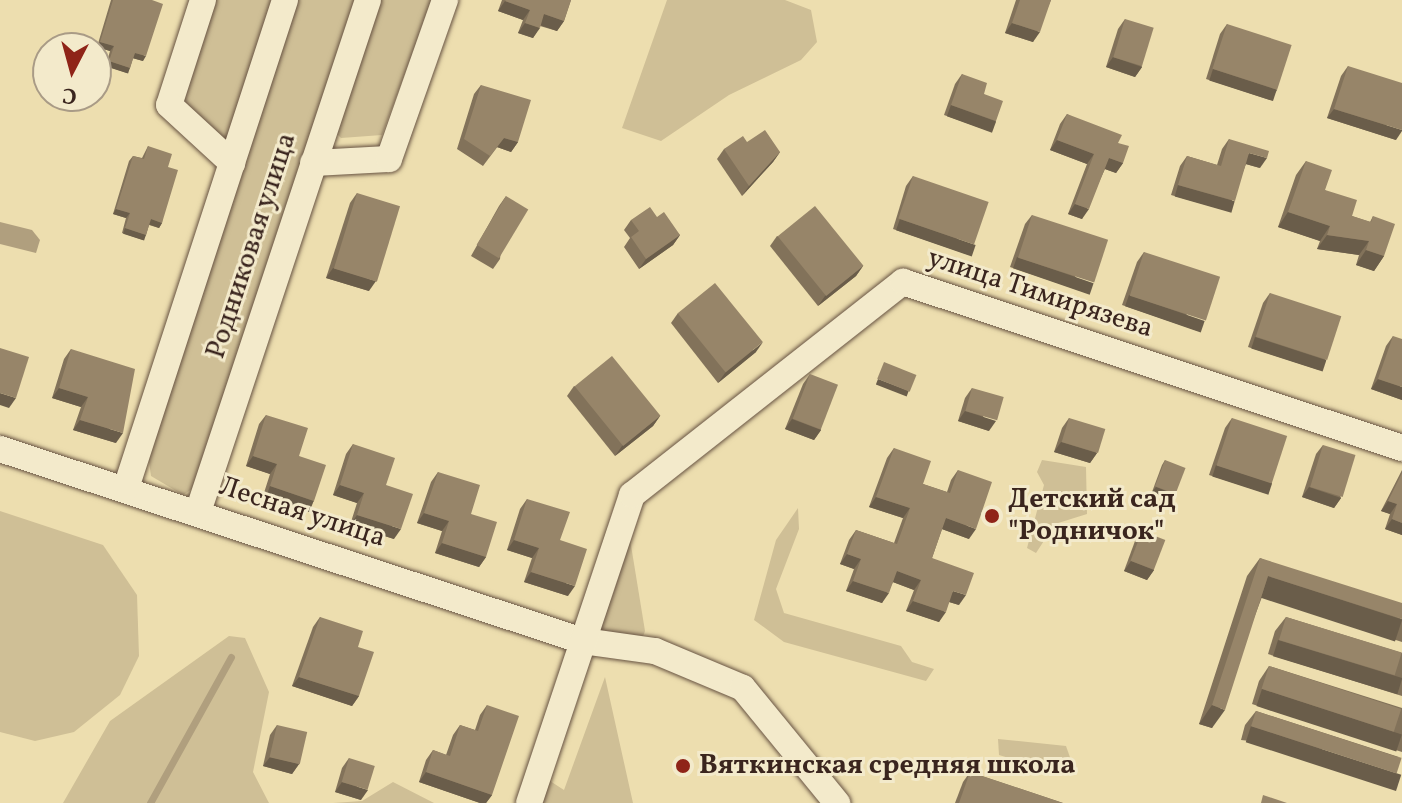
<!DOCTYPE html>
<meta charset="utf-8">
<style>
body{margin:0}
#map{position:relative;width:1402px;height:803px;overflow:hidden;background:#eddeaf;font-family:Vollkorn,serif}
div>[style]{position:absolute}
.green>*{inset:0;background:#cfbf96}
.water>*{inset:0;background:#b09f7e}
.stream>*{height:7px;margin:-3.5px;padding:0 3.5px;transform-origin:3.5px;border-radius:3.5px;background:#b09f7e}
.roads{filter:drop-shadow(0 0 2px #675342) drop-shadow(0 0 2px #675342)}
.street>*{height:26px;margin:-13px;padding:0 13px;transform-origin:13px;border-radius:13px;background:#f3eacb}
.wall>*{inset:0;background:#82725a}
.shaded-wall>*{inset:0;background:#6a5d4a;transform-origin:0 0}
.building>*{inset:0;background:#978569;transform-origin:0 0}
.dots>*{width:22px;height:22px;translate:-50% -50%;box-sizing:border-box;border:4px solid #f3eacb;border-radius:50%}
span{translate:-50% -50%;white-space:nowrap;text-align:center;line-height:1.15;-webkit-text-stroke:6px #f3eacb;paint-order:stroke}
.street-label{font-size:28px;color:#3a251e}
.poi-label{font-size:28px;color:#3a251e;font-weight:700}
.left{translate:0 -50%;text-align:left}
.north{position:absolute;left:32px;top:32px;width:80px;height:80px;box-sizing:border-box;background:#f3eacb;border:2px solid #a99b86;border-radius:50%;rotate:186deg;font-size:22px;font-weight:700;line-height:32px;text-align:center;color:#3a251e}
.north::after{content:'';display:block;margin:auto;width:28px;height:36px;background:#8f2418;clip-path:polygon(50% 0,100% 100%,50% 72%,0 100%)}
</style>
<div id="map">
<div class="green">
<div style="clip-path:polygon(215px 0,278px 0,233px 135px,225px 139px,189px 112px,184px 96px)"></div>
<div style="clip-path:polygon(293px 0,359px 0,201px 483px,183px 495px,151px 476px,147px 446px)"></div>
<div style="clip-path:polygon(374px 0,432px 0,382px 135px,341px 138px,331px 128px)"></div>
<div style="clip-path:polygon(667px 0,785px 0,811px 10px,817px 42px,801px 60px,729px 95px,661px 141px,622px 128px)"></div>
<div style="clip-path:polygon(1042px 460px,1086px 467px,1087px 514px,1055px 524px,1036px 553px,1027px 548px,1044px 485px,1037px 472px)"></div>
<div style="clip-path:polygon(798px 508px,799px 529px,776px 589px,784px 613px,901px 646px,912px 662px,934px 669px,926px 681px,784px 642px,754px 620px,776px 540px)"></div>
<div style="clip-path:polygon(0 511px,103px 545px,137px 595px,139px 656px,120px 695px,74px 732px,35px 741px,0 732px)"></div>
<div style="clip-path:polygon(628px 527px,645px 631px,642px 639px,596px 631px)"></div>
<div style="clip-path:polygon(229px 636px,245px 638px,269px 692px,253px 772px,269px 803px,63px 803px,110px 721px)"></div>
<div style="clip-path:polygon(605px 677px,633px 803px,539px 803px,550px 781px,564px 790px)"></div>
<div style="clip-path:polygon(998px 739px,1066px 746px,1072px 763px,1058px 773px,999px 755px)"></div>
<div style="clip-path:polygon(393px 782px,434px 803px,333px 803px,362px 801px)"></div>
</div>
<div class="water">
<div style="clip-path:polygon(0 222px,32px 230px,40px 240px,36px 253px,0 244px)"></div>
</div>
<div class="stream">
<div style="left:150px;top:803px;width:167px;rotate:-61deg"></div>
</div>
<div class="roads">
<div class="street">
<div style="left:203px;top:0;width:110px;rotate:107.9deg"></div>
<div style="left:169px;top:105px;width:86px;rotate:42.6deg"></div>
<div style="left:313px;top:163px;width:76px;rotate:-3deg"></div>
<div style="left:389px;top:159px;width:169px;rotate:-70.6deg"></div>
<div style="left:0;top:449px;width:614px;rotate:18.23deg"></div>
<div style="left:583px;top:641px;width:73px;rotate:7.9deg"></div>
<div style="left:655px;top:651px;width:95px;rotate:22.8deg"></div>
<div style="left:743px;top:688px;width:149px;rotate:50.7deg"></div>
<div style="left:126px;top:488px;width:513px;rotate:-71.95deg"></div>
<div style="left:198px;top:512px;width:539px;rotate:-71.63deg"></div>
<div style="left:529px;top:803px;width:325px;rotate:-71.5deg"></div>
<div style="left:632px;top:495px;width:345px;rotate:-38.2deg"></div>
<div style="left:903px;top:282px;width:526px;rotate:18.4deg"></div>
</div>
</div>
<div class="wall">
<div style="clip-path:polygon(111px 0,152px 0,143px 61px,133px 58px,130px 68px,127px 73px,106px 66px,110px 51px,97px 47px)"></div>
<div style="clip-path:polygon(502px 0,571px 0,564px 21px,557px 31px,540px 26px,533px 38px,518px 33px,523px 20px,498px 11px)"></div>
<div style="clip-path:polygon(1016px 0,1051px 0,1033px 42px,1005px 33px)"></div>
<div style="clip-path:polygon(1125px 19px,1142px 67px,1135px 77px,1106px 67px,1118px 29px)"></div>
<div style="clip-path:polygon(1227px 24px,1277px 90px,1270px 100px,1206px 79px,1220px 34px)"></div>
<div style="clip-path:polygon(1348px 66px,1396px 140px,1327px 118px,1341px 76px)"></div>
<div style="clip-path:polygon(962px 74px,984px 94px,996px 121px,989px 131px,944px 115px,955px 84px)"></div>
<div style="clip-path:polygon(481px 85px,518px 142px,511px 152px,497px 147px,483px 166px,457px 149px,474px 94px)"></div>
<div style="clip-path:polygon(1067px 114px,1118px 143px,1123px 163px,1116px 173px,1105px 169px,1082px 219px,1068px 214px,1087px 164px,1050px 150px,1060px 124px)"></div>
<div style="clip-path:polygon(1229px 139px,1260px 168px,1246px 164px,1228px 211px,1171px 195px,1180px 166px,1187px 156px,1217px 165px,1222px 149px)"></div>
<div style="clip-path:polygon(747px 142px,780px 152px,773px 162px,742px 196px,717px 159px,724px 149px)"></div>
<div style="clip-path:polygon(148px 146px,168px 167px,162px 223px,159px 228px,149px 225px,146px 235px,143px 240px,122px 233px,126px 218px,113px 214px,129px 161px,133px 156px,142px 158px)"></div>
<div style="clip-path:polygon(1306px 161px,1325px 190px,1352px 216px,1370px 222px,1373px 216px,1384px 256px,1374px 271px,1356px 265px,1359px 255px,1317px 249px,1320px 241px,1278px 227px,1296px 175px)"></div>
<div style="clip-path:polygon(913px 176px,969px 255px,893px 229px,906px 186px)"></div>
<div style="clip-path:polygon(357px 193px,369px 291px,326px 278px,350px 203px)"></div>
<div style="clip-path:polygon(506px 196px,500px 259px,493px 269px,471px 256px,499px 206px)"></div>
<div style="clip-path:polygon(1032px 215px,1087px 293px,1010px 267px,1025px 224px)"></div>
<div style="clip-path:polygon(657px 217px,680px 235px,673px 245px,639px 269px,624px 247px,630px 238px,624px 230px,631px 220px)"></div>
<div style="clip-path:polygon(777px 236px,863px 266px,856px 276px,818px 306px,770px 246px)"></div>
<div style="clip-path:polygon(1144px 252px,1198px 331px,1122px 305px,1137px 262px)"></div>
<div style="clip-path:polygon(1270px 293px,1326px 360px,1319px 370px,1248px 347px,1263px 303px)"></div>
<div style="clip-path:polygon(678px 313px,756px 352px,718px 383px,671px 323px)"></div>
<div style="clip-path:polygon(1393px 336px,1402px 400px,1371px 389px,1386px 346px)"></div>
<div style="clip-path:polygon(71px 349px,116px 443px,73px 430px,81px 407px,52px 398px,64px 359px)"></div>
<div style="clip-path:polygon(810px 374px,821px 430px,814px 440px,785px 429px,803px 384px)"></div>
<div style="clip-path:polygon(574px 386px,660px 416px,653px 426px,615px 456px,567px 396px)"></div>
<div style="clip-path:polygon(972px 388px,989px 431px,958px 421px,965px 398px)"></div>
<div style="clip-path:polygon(266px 415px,299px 456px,314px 501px,307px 511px,263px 496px,270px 474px,246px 466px,259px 424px)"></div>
<div style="clip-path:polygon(1069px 418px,1097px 453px,1090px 463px,1054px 452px,1062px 428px)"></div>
<div style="clip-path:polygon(1232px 418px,1272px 483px,1265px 493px,1209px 475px,1225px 428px)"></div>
<div style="clip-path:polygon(353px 444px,386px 485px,394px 539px,350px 525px,357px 503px,333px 495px,346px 454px)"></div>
<div style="clip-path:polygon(1323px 445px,1341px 498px,1334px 508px,1302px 497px,1316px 454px)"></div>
<div style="clip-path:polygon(894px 448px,923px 484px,947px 492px,951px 480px,958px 470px,969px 539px,942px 529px,932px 558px,959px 605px,949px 602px,939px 622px,906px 611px,914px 590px,893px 582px,882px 603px,846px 591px,854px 569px,840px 564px,849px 540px,856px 530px,894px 543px,903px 518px,869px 507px,887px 458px)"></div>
<div style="clip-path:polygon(1165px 460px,1176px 495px,1173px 500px,1152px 492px,1162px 465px)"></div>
<div style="clip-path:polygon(1402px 470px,1402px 535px,1385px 529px,1390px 514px,1381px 511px)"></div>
<div style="clip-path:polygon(438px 472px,471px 514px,486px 557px,479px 567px,435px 553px,442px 531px,417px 523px,431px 482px)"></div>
<div style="clip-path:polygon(527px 499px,560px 540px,568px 596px,524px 582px,532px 558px,507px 550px,520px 509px)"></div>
<div style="clip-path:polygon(1142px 531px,1154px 570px,1147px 580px,1124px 571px,1135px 541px)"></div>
<div style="clip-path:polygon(1260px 558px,1402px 619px,1402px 642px,1262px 597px,1212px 728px,1199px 724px,1247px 576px)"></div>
<div style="clip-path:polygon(320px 617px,358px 647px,359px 696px,352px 706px,292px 686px,313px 627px)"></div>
<div style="clip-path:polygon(1286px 617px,1402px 653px,1402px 696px,1268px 654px,1275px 631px)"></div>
<div style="clip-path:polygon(1269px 666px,1402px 708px,1402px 752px,1252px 704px,1259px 681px)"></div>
<div style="clip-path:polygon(487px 705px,492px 795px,486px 803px,480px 803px,419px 782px,426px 760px,433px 750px,446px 755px,453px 735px,460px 725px,475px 730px,480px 715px)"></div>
<div style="clip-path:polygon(1256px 711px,1402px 758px,1241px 740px,1245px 725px)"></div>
<div style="clip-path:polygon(277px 725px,299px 764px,292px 774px,263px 766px,270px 735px)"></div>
<div style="clip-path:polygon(349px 758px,361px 800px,335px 792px,342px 768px)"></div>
<div style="clip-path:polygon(970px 772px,1063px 803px,955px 803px,963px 782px)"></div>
</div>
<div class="shaded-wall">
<div style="clip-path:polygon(505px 1px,530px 10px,523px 20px,498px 11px)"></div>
<div style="clip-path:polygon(544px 14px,564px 21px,557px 31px,537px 24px)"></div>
<div style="clip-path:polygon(525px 23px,540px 28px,533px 38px,518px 33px)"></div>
<div style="clip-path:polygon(1012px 23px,1040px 32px,1033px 42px,1005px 33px)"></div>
<div style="clip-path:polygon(100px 42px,114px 46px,110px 51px,97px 47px)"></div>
<div style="clip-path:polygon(135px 53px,146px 56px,143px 61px,132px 58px)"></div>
<div style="clip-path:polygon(1113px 57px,1142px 67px,1135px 77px,1106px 67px)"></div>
<div style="left:109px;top:61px;width:22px;height:6px;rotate:18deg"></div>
<div style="left:1213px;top:69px;width:67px;height:12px;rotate:18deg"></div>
<div style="left:951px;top:105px;width:48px;height:12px;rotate:20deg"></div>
<div style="clip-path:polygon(1334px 109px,1402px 130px,1402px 131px,1396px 140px,1327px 118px)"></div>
<div style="clip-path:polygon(504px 138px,518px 142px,511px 152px,497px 147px,483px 166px)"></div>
<div style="clip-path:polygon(1057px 140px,1094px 154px,1087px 164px,1050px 150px)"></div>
<div style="clip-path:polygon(780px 152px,773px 162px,742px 196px,749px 186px)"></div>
<div style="clip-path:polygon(1249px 153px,1267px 158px,1260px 168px,1242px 163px)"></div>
<div style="clip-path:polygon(1109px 158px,1123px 163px,1116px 173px,1102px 168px)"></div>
<div style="left:1178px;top:185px;width:59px;height:12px;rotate:16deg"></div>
<div style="clip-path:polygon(1075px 204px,1089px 209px,1082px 219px,1068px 214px)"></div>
<div style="clip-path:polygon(116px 209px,130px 213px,126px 218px,113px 214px)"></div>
<div style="clip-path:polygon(1288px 212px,1330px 226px,1320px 241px,1278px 227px)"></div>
<div style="clip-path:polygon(151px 219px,162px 223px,159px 228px,148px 224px)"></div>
<div style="left:900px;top:219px;width:80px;height:12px;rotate:19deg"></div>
<div style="left:125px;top:228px;width:22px;height:6px;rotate:18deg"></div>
<div style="clip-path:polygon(680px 235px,673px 245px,639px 269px,646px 259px)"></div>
<div style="clip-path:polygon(1327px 235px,1369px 241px,1359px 255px,1317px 249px)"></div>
<div style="clip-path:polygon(1366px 250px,1384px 256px,1374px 271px,1356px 265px)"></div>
<div style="left:1017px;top:257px;width:81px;height:12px;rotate:19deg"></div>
<div style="clip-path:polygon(863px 266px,856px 276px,818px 306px,825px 296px)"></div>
<div style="clip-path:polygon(333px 268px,376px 281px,369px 291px,326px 278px)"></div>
<div style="left:1129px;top:295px;width:80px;height:12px;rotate:19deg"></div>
<div style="left:1255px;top:337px;width:75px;height:12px;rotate:18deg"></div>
<div style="clip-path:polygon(763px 342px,756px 352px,718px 383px,725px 373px)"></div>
<div style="left:878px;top:379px;width:33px;height:6px;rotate:21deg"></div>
<div style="clip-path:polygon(1378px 379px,1402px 387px,1402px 400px,1371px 389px)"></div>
<div style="clip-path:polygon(59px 388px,88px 397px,81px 407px,52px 398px)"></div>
<div style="clip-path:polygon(0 393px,16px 398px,9px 408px,0 405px)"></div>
<div style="clip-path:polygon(965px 411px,996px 421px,989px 431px,958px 421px)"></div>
<div style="clip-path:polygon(660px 416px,653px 426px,615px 456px,622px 446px)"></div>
<div style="clip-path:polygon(792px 419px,821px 430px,814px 440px,785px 429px)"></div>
<div style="clip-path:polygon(80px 420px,123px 433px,116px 443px,73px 430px)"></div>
<div style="clip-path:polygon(1061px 442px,1097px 453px,1090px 463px,1054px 452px)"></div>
<div style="clip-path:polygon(253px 456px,277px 464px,270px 474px,246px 466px)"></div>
<div style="left:1216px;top:465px;width:59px;height:12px;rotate:18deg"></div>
<div style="clip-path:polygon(340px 485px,364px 493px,357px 503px,333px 495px)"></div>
<div style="left:270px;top:486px;width:46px;height:12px;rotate:19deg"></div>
<div style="clip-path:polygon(1156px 487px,1176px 495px,1173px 500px,1152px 492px)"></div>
<div style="clip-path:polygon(1309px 487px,1341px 498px,1334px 508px,1302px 497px)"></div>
<div style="clip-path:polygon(876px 497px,910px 508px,903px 518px,869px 507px)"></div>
<div style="clip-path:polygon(1388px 501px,1397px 504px,1390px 514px,1381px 511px)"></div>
<div style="clip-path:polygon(424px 513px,449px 521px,442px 531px,417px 523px)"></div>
<div style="clip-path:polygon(357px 515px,401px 529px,394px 539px,350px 525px)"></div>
<div style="clip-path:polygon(946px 518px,976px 529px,969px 539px,939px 528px)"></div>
<div style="clip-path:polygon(1392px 519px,1402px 523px,1402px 535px,1385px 529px)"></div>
<div style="clip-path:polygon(514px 540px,539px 548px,532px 558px,507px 550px)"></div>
<div style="clip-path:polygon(442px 543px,486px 557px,479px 567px,435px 553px)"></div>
<div style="clip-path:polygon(847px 554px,861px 559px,854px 569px,840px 564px)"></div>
<div style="clip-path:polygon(1131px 561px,1154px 570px,1147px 580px,1124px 571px)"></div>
<div style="clip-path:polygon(897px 571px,921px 580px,914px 590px,890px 581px)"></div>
<div style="clip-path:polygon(531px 572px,575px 586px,568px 596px,524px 582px)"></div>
<div style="left:1268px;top:576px;width:141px;height:23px;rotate:18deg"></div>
<div style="clip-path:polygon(853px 581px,889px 593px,882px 603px,846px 591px)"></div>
<div style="clip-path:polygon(953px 591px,966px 595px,959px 605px,946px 601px)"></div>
<div style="clip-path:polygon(913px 601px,946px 612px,939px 622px,906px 611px)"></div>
<div style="left:1278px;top:640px;width:130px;height:17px;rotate:17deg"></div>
<div style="clip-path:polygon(299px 677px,359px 696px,352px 706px,292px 686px)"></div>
<div style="left:1262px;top:689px;width:147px;height:18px;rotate:18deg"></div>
<div style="clip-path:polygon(1212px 705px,1225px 710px,1212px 728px,1199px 724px)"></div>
<div style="left:1251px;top:726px;width:158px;height:17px;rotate:18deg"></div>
<div style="clip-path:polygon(270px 757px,299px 764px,292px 774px,263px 766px)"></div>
<div style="clip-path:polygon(426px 772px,492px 795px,486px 803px,480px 803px,419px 782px)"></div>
<div style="clip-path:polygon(342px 782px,368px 790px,361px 800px,335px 792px)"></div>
</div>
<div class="building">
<div style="clip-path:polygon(113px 0,152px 0,163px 4px,146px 56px,135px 53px,130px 68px,109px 61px,114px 46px,100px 42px)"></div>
<div style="clip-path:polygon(506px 0,571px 0,564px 21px,544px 14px,540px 28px,525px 23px,530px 10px,505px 1px)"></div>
<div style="clip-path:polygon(1020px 0,1051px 0,1040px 32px,1012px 23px)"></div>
<div style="left:1125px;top:19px;width:30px;height:40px;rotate:17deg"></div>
<div style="left:1227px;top:24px;width:68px;height:47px;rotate:18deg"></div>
<div style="clip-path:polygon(1348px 66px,1402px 83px,1402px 130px,1334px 109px)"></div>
<div style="clip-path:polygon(962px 74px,987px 83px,984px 94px,1003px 101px,996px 121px,951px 105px)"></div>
<div style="clip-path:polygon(481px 85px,531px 100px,518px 142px,504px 138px,490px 156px,464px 139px)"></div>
<div style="clip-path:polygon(1067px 114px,1122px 135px,1118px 143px,1129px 146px,1123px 163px,1109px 158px,1089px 209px,1075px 204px,1094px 154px,1057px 140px)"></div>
<div style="clip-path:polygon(765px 130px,780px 152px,749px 186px,724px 149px,743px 136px,747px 142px)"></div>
<div style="clip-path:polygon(1229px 139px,1269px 151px,1267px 158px,1249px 153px,1235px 201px,1178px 185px,1187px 156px,1221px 166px)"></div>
<div style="clip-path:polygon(148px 146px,172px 154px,168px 167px,178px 170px,162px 223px,151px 219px,146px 235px,125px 228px,130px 213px,116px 209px,133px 156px,144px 159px)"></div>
<div style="clip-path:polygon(1306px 161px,1332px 170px,1325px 190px,1357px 200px,1352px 216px,1371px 222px,1373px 216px,1395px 224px,1384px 256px,1366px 250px,1369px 241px,1327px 235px,1330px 226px,1288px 212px)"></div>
<div style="left:913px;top:176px;width:80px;height:45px;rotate:19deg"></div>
<div style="left:357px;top:193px;width:45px;height:79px;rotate:17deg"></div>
<div style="left:506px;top:196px;width:26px;height:57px;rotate:31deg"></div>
<div style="left:815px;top:206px;width:77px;height:48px;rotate:51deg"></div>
<div style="clip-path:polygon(650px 207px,657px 217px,664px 212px,680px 235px,646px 259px,631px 237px,639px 231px,631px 220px)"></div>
<div style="left:1032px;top:215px;width:80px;height:45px;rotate:18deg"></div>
<div style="left:1144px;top:252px;width:80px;height:46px;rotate:18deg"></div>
<div style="left:715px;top:283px;width:76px;height:48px;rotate:51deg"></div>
<div style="left:1270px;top:293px;width:75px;height:46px;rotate:18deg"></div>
<div style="clip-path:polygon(1393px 336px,1402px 339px,1402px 387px,1378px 379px)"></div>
<div style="clip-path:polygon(0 348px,29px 357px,16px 398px,0 393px)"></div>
<div style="clip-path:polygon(71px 349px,135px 369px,123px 433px,80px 420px,88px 397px,59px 388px)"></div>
<div style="left:612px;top:356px;width:77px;height:48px;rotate:51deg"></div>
<div style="left:884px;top:362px;width:35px;height:18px;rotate:22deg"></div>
<div style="left:810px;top:374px;width:30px;height:48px;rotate:21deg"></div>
<div style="left:972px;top:388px;width:33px;height:24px;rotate:16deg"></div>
<div style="clip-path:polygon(266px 415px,308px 428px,299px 456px,326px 465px,314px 501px,270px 486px,277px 464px,253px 456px)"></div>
<div style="left:1069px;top:418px;width:38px;height:25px;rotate:17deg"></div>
<div style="left:1232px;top:418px;width:58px;height:50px;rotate:18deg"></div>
<div style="clip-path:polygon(353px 444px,395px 458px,386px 485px,413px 494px,401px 529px,357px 515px,364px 493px,340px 485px)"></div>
<div style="left:1323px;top:445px;width:34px;height:44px;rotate:17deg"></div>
<div style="clip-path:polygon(894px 448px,931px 461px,923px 484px,950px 493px,958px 470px,992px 482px,976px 529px,946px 518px,932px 558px,974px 573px,966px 595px,953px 591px,946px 612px,913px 601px,921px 580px,897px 571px,889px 593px,853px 581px,861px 559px,847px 554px,856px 530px,897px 544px,910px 508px,876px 497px)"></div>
<div style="left:1165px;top:460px;width:22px;height:28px;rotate:21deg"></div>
<div style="clip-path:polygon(438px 472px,480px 485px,471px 514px,497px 522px,486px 557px,442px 543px,449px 521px,424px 513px)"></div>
<div style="clip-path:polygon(1402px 473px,1402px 523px,1392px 519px,1397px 504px,1388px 501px)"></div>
<div style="clip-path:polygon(527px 499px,570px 512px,560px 540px,587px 549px,575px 586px,531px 572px,539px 548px,514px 540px)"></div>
<div style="left:1142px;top:531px;width:25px;height:32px;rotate:21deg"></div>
<div style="clip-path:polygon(1260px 558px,1402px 603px,1402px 619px,1268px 576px,1225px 710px,1212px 705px)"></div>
<div style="clip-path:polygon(320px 617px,363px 631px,358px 647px,374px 652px,359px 696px,299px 677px)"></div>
<div style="left:1286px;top:617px;width:121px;height:24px;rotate:17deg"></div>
<div style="left:1269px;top:666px;width:139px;height:24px;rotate:18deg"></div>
<div style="clip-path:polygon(487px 705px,519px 716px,492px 795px,426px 772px,433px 750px,450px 756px,460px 725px,478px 731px)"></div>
<div style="left:1256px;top:711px;width:153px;height:16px;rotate:18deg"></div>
<div style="left:277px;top:725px;width:31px;height:33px;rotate:13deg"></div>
<div style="left:349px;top:758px;width:27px;height:25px;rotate:17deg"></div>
<div style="clip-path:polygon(970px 772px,1063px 803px,959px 803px)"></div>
<div style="clip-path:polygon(1263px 795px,1287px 803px,1261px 803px)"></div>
</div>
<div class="dots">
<div style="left:992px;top:516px;background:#8f2418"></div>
<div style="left:683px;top:766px;background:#8f2418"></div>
</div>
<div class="street-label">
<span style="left:252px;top:246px;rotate:-72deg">Родниковая улица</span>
<span style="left:1040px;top:294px;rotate:18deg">улица Тимирязева</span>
<span style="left:302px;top:513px;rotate:18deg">Лесная улица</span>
</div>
<div class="poi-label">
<span class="left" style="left:1008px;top:516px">Детский сад<br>"Родничок"</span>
<span class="left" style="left:699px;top:766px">Вяткинская средняя школа</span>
</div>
<div class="north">С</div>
</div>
